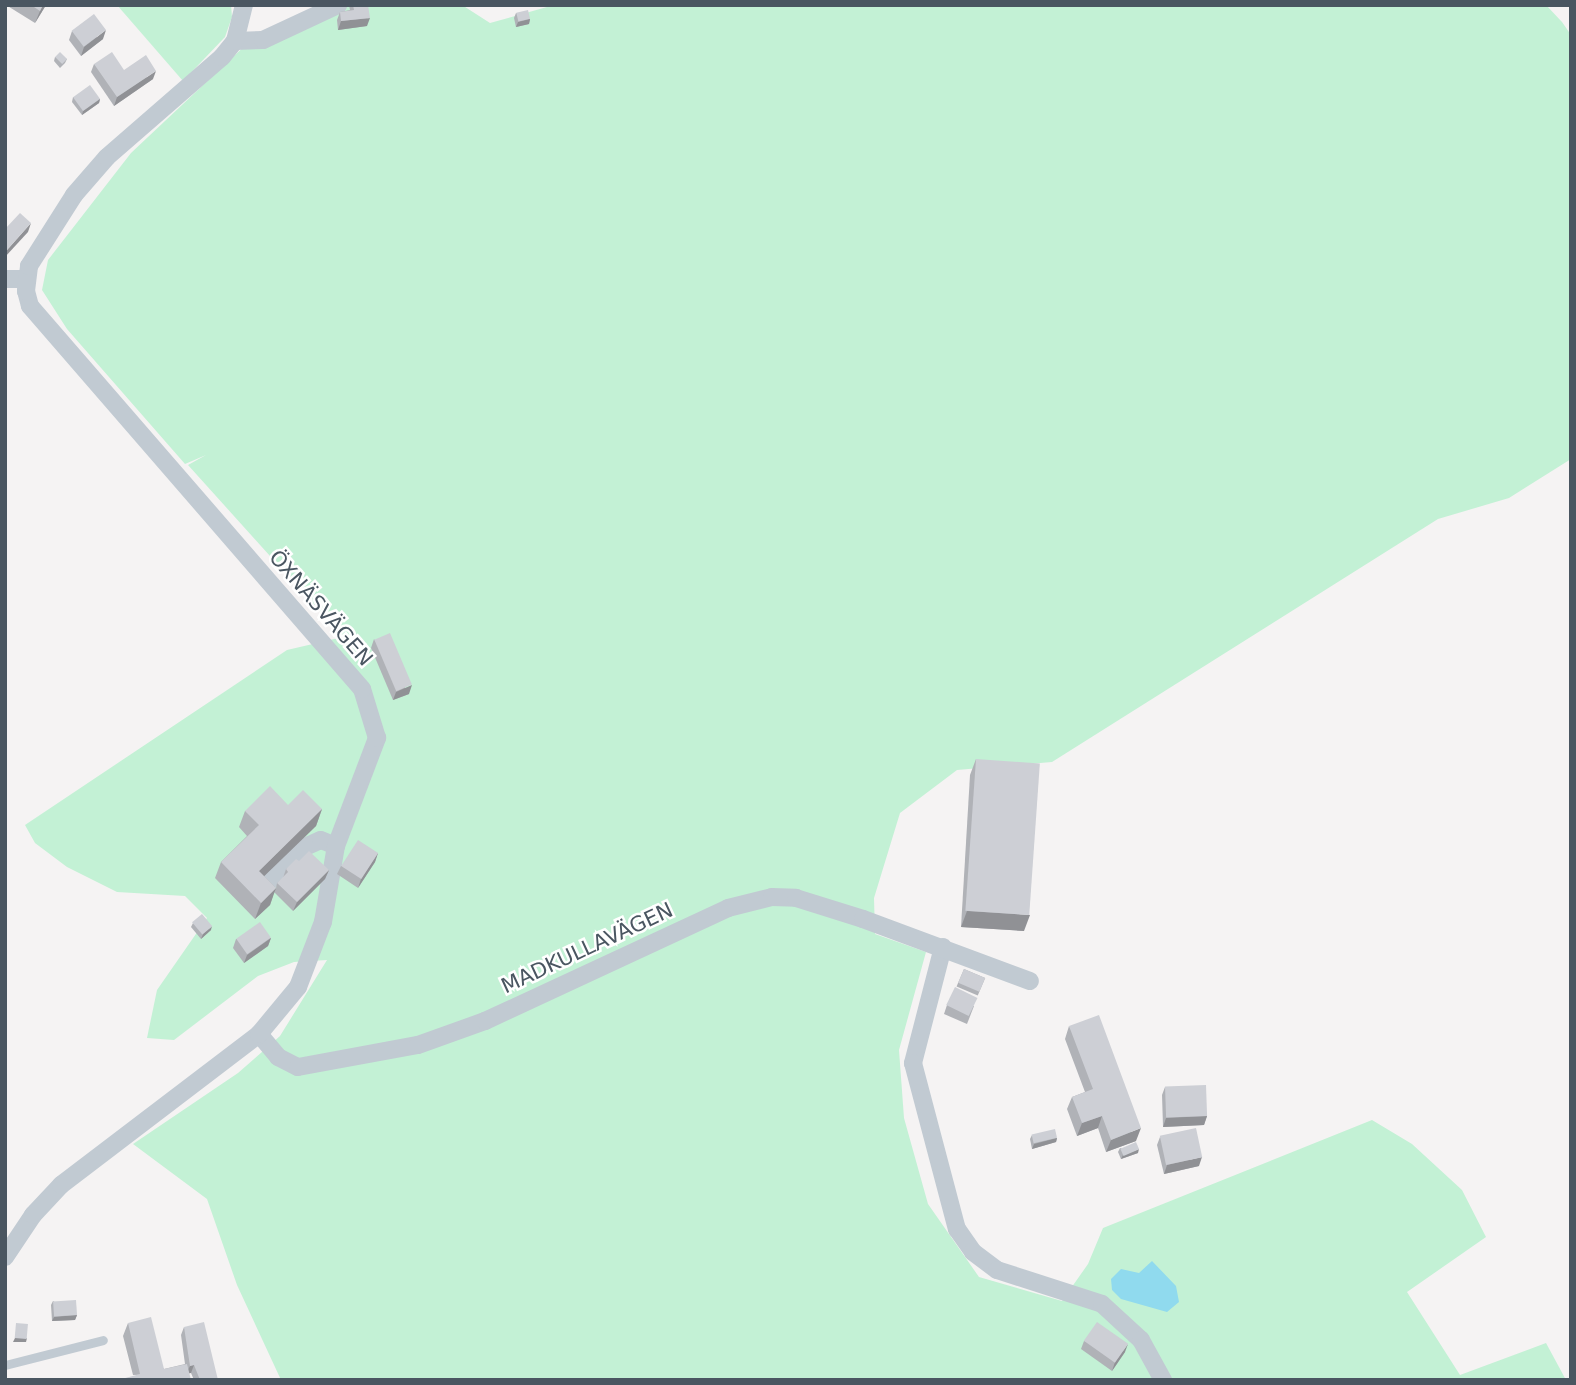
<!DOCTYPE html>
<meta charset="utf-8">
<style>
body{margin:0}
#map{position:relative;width:1576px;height:1385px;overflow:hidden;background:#f5f3f3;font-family:"DejaVu Sans",sans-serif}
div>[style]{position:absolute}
.green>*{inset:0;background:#c3f1d5}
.water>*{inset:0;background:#90daee}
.lane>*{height:9px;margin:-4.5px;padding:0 4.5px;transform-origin:4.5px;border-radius:4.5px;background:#c1cad2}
.street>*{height:18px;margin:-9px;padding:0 9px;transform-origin:9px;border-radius:9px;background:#c1cad2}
.wall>*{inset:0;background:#b0b2b7;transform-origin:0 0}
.shaded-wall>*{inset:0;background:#909195}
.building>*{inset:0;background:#cdcfd5;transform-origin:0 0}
span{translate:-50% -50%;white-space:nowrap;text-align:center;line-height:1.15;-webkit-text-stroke:5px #fff;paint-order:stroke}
.street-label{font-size:21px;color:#4a5661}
.frame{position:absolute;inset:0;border:7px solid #4a5661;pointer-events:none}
</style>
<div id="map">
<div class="green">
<div style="clip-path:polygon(117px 5px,231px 5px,232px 17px,225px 37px,183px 81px)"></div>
<div style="clip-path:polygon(330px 5px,462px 5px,490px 23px,554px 5px,1546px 5px,1562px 22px,1571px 35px,1571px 459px,1509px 498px,1438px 519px,1052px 762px,957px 770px,900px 813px,874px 898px,875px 934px,926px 952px,899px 1050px,904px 1118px,928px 1204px,979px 1277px,1062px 1301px,1088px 1264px,1103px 1228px,1372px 1120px,1412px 1144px,1462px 1190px,1486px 1237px,1407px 1292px,1460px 1375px,1546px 1343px,1566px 1380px,281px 1380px,237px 1285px,207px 1199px,133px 1144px,238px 1073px,280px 1036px,327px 960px,294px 962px,258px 976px,174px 1040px,147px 1038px,157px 990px,207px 918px,185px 896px,117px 892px,67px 867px,35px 843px,25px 825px,287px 650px,343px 637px,188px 465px,206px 455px,185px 464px,67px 329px,42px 290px,48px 260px,131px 153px,251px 40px)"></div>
</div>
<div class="water">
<div style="clip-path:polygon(1152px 1261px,1176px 1286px,1179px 1302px,1167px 1312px,1121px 1299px,1112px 1290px,1111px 1279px,1121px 1269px,1139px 1273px)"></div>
</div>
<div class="lane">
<div style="left:5px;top:1365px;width:101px;rotate:-14.3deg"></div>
</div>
<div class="street">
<div style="left:235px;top:41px;width:28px;rotate:-2deg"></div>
<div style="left:263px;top:40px;width:83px;rotate:-25deg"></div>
<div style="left:5px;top:279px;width:20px"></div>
<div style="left:272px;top:879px;width:46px;rotate:-44.1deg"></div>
<div style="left:305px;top:847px;width:17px;rotate:-24deg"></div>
<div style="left:321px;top:840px;width:16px;rotate:22deg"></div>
<div style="left:943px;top:947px;width:120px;rotate:104.5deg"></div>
<div style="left:913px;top:1063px;width:172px;rotate:75.2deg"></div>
<div style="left:957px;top:1229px;width:28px;rotate:55deg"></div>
<div style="left:973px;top:1252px;width:30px;rotate:37deg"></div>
<div style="left:997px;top:1270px;width:110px;rotate:17.9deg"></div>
<div style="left:1102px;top:1304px;width:53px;rotate:42.7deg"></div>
<div style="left:1141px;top:1340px;width:46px;rotate:61.2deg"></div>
<div style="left:259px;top:1034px;width:30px;rotate:50deg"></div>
<div style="left:278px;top:1057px;width:22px;rotate:27deg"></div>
<div style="left:298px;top:1067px;width:122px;rotate:-10.4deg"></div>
<div style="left:418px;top:1045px;width:71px;rotate:-19.7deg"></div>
<div style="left:485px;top:1021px;width:268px;rotate:-24.9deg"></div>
<div style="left:728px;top:908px;width:45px;rotate:-14deg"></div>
<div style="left:772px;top:897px;width:24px;rotate:2deg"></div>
<div style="left:796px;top:898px;width:70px;rotate:17.4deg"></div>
<div style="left:863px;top:919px;width:178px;rotate:20.4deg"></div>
<div style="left:5px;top:1257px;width:50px;rotate:-56.3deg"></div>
<div style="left:33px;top:1215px;width:41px;rotate:-47deg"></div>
<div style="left:61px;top:1185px;width:249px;rotate:-37.3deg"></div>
<div style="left:259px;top:1034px;width:61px;rotate:-50.3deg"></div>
<div style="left:298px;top:987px;width:70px;rotate:-69deg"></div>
<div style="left:323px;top:922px;width:77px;rotate:-80.3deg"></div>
<div style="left:336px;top:846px;width:116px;rotate:-69.2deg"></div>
<div style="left:377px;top:738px;width:51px;rotate:-107deg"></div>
<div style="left:362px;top:689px;width:507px;rotate:-130.92deg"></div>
<div style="left:30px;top:306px;width:16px;rotate:-105deg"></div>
<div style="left:26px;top:291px;width:25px;rotate:-83deg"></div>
<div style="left:29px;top:266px;width:84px;rotate:-57.6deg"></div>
<div style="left:74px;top:195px;width:50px;rotate:-49deg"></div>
<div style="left:107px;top:157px;width:152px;rotate:-41deg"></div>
<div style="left:222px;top:57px;width:21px;rotate:-51deg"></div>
<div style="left:235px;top:41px;width:37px;rotate:-76deg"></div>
</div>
<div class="wall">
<div style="clip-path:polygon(6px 5px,46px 5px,35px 23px)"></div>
<div style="clip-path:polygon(349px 5px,368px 5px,367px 26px,338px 30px,337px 20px,340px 12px,350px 10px)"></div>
<div style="clip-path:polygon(516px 13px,530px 19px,529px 24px,516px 27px,514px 18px)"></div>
<div style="clip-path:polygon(72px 31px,103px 39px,81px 56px,69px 40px)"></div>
<div style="clip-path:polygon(55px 57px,67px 59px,65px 63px,60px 68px,54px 61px)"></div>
<div style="clip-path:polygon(94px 64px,153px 79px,114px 106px,91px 72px)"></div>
<div style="clip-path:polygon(73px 97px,100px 99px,99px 103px,82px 115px,72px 102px)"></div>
<div style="clip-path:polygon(374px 639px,409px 694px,393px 700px,371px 648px)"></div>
<div style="clip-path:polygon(976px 759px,1024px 931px,961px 927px,970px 775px)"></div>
<div style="clip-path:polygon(288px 805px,322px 809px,316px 826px,264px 876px,276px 888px,277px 883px,283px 878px,286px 869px,299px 861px,329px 870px,325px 879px,293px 911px,274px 892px,270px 905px,255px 919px,215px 878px,221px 862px,247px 836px,239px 827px,245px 811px)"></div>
<div style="clip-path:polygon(378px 853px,375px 862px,358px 888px,337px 874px,341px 866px)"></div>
<div style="clip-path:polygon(193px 923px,211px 930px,201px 939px,191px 927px)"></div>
<div style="clip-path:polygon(271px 938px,268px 946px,244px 963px,233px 948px,236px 939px)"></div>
<div style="left:964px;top:969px;width:23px;height:19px;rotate:23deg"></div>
<div style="clip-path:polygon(947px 1005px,974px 1006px,967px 1024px,944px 1014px)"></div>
<div style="clip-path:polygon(1069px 1026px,1136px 1141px,1106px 1152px,1098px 1128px,1077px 1136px,1067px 1109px,1072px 1097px,1085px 1092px,1065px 1039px)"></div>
<div style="clip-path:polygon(1165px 1087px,1207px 1116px,1204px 1125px,1163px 1127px,1162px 1095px)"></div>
<div style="clip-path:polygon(1032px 1135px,1057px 1138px,1056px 1142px,1032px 1149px,1030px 1139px)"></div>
<div style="clip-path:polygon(1160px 1137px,1199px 1166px,1164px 1174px,1157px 1145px)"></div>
<div style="clip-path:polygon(1120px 1148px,1138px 1153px,1121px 1159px,1118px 1152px)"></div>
<div style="clip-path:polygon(53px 1301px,77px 1315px,75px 1320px,52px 1321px,51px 1305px)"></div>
<div style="clip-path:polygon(128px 1323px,164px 1369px,185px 1364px,181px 1335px,184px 1327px,218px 1380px,194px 1380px,191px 1373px,133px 1375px,123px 1336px)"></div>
<div style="clip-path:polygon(1084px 1341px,1125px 1352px,1112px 1371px,1081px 1349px)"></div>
</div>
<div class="shaded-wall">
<div style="clip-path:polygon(43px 5px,46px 5px,35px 23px,40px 11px)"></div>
<div style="clip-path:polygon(370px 18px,367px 26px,338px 30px,341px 21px)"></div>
<div style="clip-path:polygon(530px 19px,529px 24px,516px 27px,518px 22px)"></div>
<div style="clip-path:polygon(106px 30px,103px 39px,81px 56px,84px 47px)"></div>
<div style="clip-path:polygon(156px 71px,153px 79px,114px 106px,117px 97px)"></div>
<div style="clip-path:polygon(100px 99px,99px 103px,82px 115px,83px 111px)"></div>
<div style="clip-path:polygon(31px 223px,28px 232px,5px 257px,7px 250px)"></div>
<div style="clip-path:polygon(412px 685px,409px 694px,393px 700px,396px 692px)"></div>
<div style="clip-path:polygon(322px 809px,316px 826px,253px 887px,259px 871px)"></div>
<div style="clip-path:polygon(378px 853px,375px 862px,358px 888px,361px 879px)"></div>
<div style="clip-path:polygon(329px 870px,325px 879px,293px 911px,297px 902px)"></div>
<div style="clip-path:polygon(276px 888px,270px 905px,255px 919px,261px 903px)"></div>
<div style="clip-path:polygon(967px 911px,1030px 915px,1024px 931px,961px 927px)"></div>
<div style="clip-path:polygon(212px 926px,211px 930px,201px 939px,203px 934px)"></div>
<div style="clip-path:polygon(271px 938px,268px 946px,244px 963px,247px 955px)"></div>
<div style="clip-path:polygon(1102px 1116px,1098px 1128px,1077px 1136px,1082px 1123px)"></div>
<div style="clip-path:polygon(1207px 1116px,1204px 1125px,1163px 1127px,1166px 1118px)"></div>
<div style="clip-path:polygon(1141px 1128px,1136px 1141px,1106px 1152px,1111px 1140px)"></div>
<div style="clip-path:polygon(1057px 1138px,1056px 1142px,1032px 1149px,1034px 1144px)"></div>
<div style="clip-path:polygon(1139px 1149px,1138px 1153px,1121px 1159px,1123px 1155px)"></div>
<div style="clip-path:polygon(1202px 1157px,1199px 1166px,1164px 1174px,1167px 1165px)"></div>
<div style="clip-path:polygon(77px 1315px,75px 1320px,52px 1321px,54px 1317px)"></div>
<div style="clip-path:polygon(15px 1338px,27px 1338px,26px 1342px,13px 1342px)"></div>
<div style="clip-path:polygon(1128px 1344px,1125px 1352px,1112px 1371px,1115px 1362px)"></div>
<div style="clip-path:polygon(194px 1365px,191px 1373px,186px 1374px,190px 1366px)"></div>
</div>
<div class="building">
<div style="clip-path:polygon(31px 5px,43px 5px,40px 11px)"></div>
<div style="clip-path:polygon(353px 5px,368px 5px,370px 18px,341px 21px,340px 12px,354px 10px)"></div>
<div style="left:528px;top:10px;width:9px;height:12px;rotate:77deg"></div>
<div style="left:94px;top:14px;width:20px;height:28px;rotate:53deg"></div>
<div style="left:60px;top:52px;width:10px;height:7px;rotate:45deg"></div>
<div style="clip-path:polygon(112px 52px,124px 70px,146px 55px,156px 71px,117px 97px,94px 64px)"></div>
<div style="left:90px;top:85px;width:17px;height:21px;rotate:54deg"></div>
<div style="clip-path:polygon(20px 213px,31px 223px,7px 250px,5px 249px,5px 229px)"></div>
<div style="left:390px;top:633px;width:56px;height:17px;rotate:67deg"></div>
<div style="left:976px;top:759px;width:64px;height:152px;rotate:4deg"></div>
<div style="clip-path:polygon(270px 786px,288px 805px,303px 790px,322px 809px,259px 871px,276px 888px,261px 903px,221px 862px,259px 825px,245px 811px)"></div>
<div style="left:358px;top:840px;width:24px;height:31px;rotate:33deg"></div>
<div style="clip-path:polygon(309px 851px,329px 870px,297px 902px,277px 883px,288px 872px,286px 869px,296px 859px,299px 861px)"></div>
<div style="left:202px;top:914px;width:16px;height:13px;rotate:50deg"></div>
<div style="left:260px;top:922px;width:19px;height:29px;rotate:55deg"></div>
<div style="left:964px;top:969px;width:23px;height:15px;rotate:23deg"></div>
<div style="left:955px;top:987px;width:25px;height:20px;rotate:26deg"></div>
<div style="clip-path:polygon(1099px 1015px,1141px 1128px,1111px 1140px,1102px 1116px,1082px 1123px,1072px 1097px,1093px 1089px,1069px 1026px)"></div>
<div style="left:1206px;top:1085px;width:31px;height:41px;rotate:88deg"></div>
<div style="left:1196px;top:1128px;width:30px;height:37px;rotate:78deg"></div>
<div style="left:1055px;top:1129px;width:9px;height:24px;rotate:77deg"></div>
<div style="left:1136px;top:1142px;width:8px;height:17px;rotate:67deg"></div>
<div style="left:76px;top:1300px;width:15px;height:23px;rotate:86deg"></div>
<div style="clip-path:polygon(151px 1317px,164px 1369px,187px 1364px,191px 1380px,118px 1380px,140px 1374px,128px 1323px)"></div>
<div style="clip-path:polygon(204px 1322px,218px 1380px,200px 1380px,194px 1365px,190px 1366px,184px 1327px)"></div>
<div style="left:1097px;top:1322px;width:38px;height:23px;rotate:35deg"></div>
<div style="left:16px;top:1323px;width:12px;height:15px;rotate:5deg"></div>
</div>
<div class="street-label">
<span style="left:321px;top:608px;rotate:49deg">ÖXNÄSVÄGEN</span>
<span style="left:587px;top:948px;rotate:-25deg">MADKULLAVÄGEN</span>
</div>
<div class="frame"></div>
</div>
